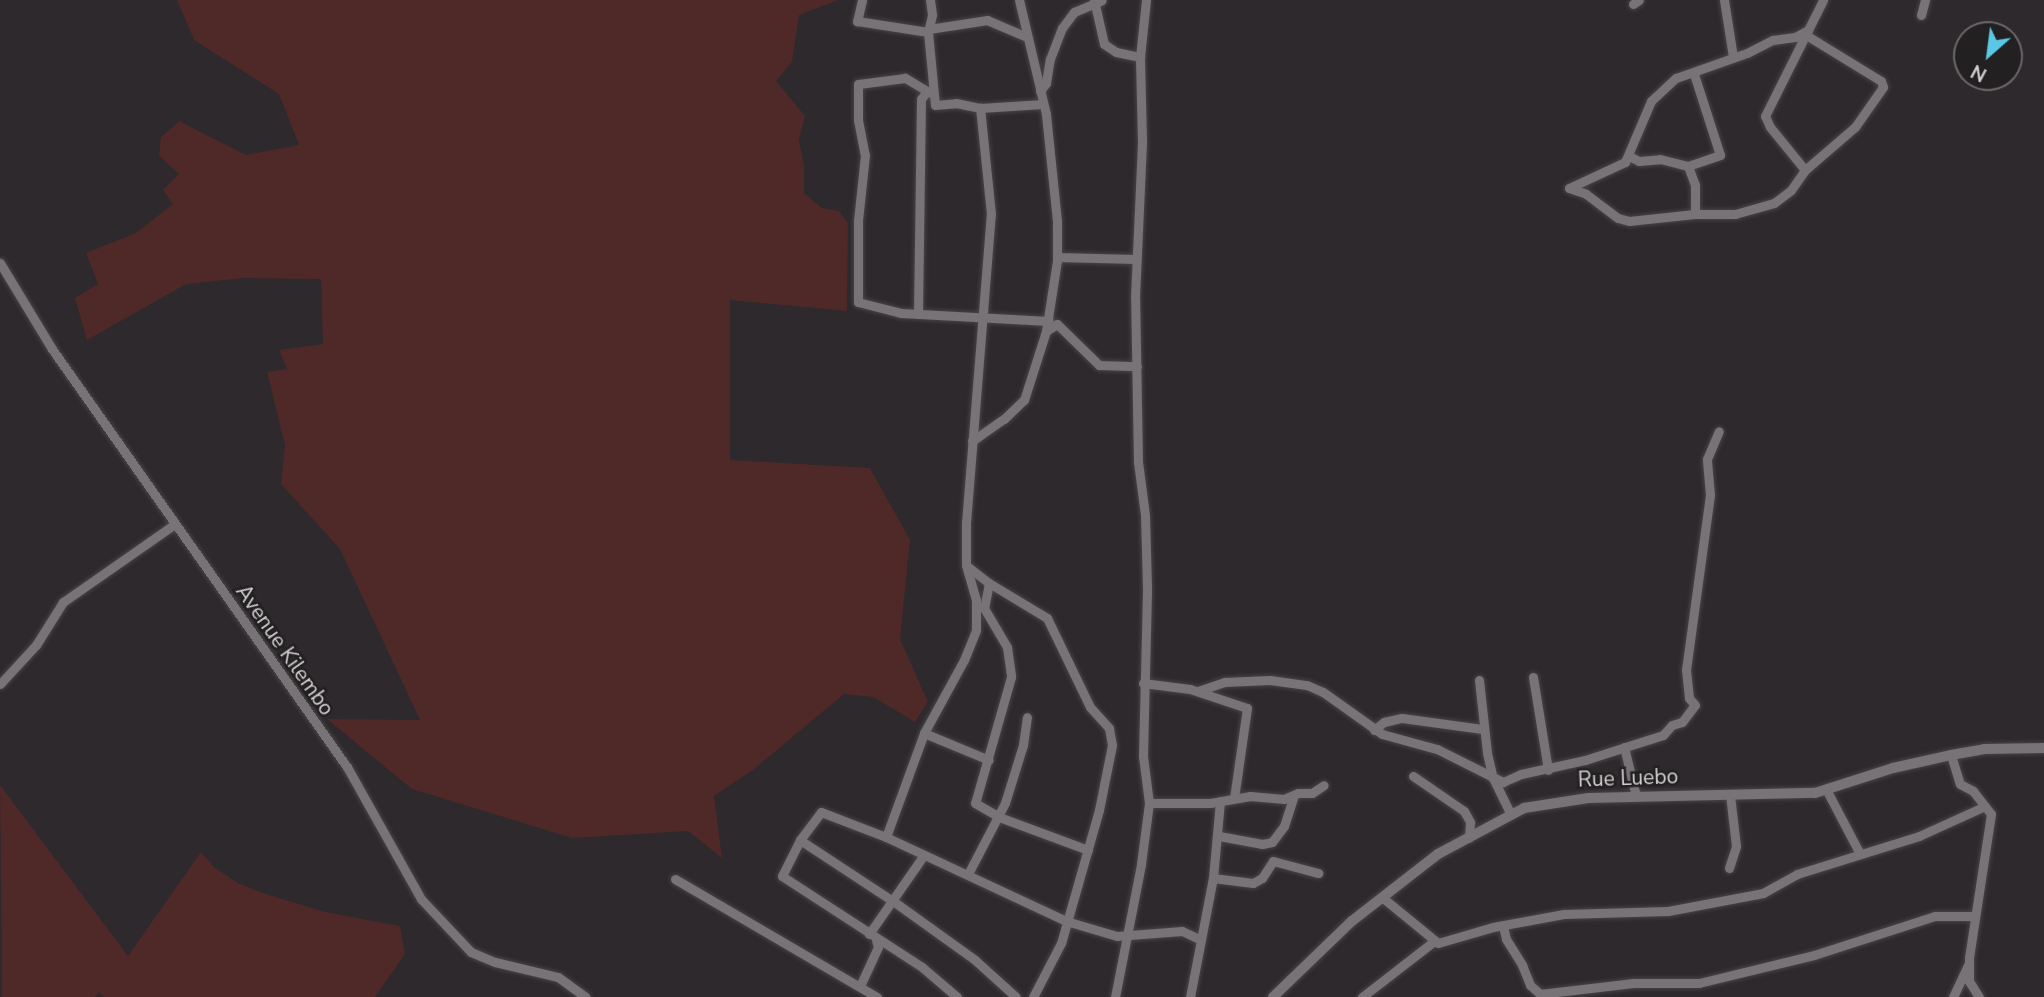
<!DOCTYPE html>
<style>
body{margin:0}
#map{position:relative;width:2044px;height:997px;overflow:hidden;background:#2d292c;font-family:"Nunito Sans",sans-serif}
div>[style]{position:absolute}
.green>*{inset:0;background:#4e2928}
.roads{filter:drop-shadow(0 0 2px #474446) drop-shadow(0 0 2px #474446)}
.minor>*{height:9px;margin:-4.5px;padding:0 4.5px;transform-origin:4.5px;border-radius:4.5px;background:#777376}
.tertiary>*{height:10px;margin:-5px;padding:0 5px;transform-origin:5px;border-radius:5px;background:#777376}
span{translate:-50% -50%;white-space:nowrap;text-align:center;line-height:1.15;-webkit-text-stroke:5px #232022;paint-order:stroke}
.street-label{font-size:21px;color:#d4d1d3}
.north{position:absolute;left:1953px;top:21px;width:70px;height:70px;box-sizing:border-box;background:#232022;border:2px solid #6a6769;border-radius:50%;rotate:208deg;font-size:19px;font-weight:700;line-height:28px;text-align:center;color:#d4d1d3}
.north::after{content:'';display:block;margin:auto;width:24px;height:32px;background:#59c8e5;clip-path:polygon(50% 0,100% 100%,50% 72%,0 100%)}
</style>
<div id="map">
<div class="green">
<div style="clip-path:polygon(177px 0,838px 0,799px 15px,792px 62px,776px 81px,805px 116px,799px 140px,804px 165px,804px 193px,822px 208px,839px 211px,848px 223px,847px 311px,730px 300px,730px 460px,870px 468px,910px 540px,900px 639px,928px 702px,915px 722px,873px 697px,844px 694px,753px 770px,714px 796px,722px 858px,688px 831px,572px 838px,412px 789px,327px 719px,420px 720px,340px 549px,281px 484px,285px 445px,267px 372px,287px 369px,279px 350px,323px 344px,321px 279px,244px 278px,186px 284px,87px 340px,75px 298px,98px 284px,86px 253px,136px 233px,173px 204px,163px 190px,179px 174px,159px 156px,161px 137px,179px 121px,246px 155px,299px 145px,279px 94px,194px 40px)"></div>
<div style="clip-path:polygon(0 785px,128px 956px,201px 852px,214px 867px,238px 883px,263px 893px,325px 912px,400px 926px,405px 954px,375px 997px,104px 997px,99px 992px,95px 997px,2px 997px)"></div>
</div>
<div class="roads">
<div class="minor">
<div style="left:862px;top:0;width:22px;rotate:103deg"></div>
<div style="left:857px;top:21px;width:72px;rotate:8.8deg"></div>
<div style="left:930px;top:0;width:15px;rotate:82deg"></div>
<div style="left:932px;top:15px;width:17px;rotate:103deg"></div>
<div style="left:928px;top:32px;width:73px;rotate:84.5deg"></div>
<div style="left:935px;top:105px;width:21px;rotate:-5deg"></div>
<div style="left:956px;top:103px;width:25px;rotate:12deg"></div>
<div style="left:980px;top:108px;width:63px;rotate:-3.6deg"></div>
<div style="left:1094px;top:0;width:45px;rotate:77.2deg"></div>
<div style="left:1104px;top:44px;width:14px;rotate:34deg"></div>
<div style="left:1116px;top:52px;width:25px;rotate:12deg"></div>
<div style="left:1724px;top:0;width:58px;rotate:81deg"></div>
<div style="left:1633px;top:4px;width:7px;rotate:-34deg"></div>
<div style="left:1921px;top:15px;width:16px;rotate:-75deg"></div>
<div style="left:929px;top:29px;width:59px;rotate:-8.8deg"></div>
<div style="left:987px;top:20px;width:43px;rotate:23deg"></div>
<div style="left:927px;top:91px;width:26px;rotate:-149deg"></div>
<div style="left:905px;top:78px;width:47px;rotate:172.7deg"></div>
<div style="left:858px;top:84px;width:36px;rotate:90deg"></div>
<div style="left:858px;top:120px;width:36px;rotate:79deg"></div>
<div style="left:865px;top:155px;width:66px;rotate:96.1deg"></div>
<div style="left:858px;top:221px;width:81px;rotate:90deg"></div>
<div style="left:858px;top:302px;width:44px;rotate:14.3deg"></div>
<div style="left:901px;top:313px;width:148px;rotate:3.1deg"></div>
<div style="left:1040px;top:91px;width:10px;rotate:-53deg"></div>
<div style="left:1046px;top:83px;width:24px;rotate:-81deg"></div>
<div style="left:1050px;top:59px;width:33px;rotate:-69deg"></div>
<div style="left:1062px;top:28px;width:20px;rotate:-53deg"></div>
<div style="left:1074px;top:12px;width:30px;rotate:-23deg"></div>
<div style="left:1629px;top:156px;width:11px;rotate:27deg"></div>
<div style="left:1639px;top:161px;width:21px;rotate:-5deg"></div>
<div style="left:1660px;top:159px;width:29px;rotate:14deg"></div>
<div style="left:1688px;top:166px;width:34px;rotate:-19deg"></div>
<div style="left:1720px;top:155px;width:85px;rotate:-107.8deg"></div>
<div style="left:1688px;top:166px;width:20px;rotate:70deg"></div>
<div style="left:1695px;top:185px;width:29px;rotate:90deg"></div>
<div style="left:1805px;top:170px;width:55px;rotate:-129.1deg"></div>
<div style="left:1770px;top:127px;width:12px;rotate:-114deg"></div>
<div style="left:1765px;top:116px;width:130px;rotate:-63.4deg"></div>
<div style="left:1569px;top:188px;width:18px;rotate:19deg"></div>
<div style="left:1586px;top:194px;width:40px;rotate:37deg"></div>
<div style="left:1618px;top:218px;width:11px;rotate:15deg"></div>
<div style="left:1629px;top:221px;width:66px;rotate:-6.1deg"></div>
<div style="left:1695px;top:214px;width:40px"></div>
<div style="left:1735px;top:214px;width:41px;rotate:-15.8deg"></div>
<div style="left:1774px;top:203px;width:21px;rotate:-37deg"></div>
<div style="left:1791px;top:190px;width:24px;rotate:-55deg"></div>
<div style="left:1805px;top:170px;width:66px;rotate:-40.7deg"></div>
<div style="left:1855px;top:127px;width:49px;rotate:-55deg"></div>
<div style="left:1883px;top:87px;width:6px;rotate:-108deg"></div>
<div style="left:1881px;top:81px;width:88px;rotate:-148.5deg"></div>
<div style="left:1569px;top:188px;width:62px;rotate:-24.9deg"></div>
<div style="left:1625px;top:162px;width:66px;rotate:-66.9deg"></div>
<div style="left:1651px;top:101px;width:34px;rotate:-43deg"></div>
<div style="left:1676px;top:78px;width:75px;rotate:-19.4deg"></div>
<div style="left:1747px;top:53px;width:29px;rotate:-27deg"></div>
<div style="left:1773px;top:40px;width:22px;rotate:-8deg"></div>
<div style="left:1795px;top:37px;width:15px;rotate:-28deg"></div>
<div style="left:1057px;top:257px;width:79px;rotate:1.5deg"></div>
<div style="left:0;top:263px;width:100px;rotate:58.8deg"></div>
<div style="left:52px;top:349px;width:512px;rotate:54.79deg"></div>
<div style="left:347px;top:767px;width:151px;rotate:60.7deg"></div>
<div style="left:421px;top:899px;width:73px;rotate:46.7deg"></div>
<div style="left:471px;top:952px;width:26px;rotate:23deg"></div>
<div style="left:495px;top:962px;width:65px;rotate:13.4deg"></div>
<div style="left:558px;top:977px;width:34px;rotate:36deg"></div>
<div style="left:918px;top:314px;width:215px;rotate:-89.2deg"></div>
<div style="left:921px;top:99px;width:10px;rotate:-53deg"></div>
<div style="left:927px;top:91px;width:4px;rotate:27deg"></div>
<div style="left:1046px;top:331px;width:13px;rotate:-32deg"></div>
<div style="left:1057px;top:324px;width:59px;rotate:44.3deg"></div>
<div style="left:1099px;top:365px;width:38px;rotate:2deg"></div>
<div style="left:972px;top:441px;width:39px;rotate:-35deg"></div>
<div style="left:1004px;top:419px;width:28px;rotate:-44deg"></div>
<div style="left:1024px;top:400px;width:72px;rotate:-72.3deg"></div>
<div style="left:1046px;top:331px;width:71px;rotate:-81.1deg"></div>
<div style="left:1057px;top:261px;width:40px;rotate:-90deg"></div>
<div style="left:1057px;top:221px;width:108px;rotate:-95.9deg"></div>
<div style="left:1046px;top:114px;width:117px;rotate:-103.3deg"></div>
<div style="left:967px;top:566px;width:28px;rotate:38deg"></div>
<div style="left:989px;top:583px;width:68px;rotate:31.1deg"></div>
<div style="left:1047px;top:618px;width:99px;rotate:64.2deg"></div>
<div style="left:1090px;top:707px;width:28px;rotate:48deg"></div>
<div style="left:1109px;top:728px;width:17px;rotate:80deg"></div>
<div style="left:1112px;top:745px;width:66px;rotate:101.3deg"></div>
<div style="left:1099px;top:810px;width:138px;rotate:105.9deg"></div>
<div style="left:1061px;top:943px;width:61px;rotate:117.4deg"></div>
<div style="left:989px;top:583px;width:25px;rotate:101deg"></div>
<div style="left:984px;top:608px;width:45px;rotate:59.5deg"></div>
<div style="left:1007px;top:647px;width:30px;rotate:82deg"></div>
<div style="left:1011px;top:677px;width:131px;rotate:105.9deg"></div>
<div style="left:975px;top:803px;width:28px;rotate:30deg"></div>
<div style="left:999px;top:817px;width:95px;rotate:20.3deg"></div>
<div style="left:1533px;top:677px;width:94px;rotate:80.8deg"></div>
<div style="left:1479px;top:680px;width:73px;rotate:83.7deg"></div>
<div style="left:1487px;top:753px;width:26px;rotate:77deg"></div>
<div style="left:1493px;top:778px;width:39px;rotate:64deg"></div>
<div style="left:1143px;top:683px;width:47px;rotate:7.3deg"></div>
<div style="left:1190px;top:689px;width:60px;rotate:18.4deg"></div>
<div style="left:1247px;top:708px;width:91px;rotate:98.2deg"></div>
<div style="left:0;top:684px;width:53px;rotate:-47.3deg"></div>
<div style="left:36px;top:645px;width:51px;rotate:-57.9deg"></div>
<div style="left:63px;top:602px;width:136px;rotate:-34.9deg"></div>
<div style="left:1198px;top:691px;width:28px;rotate:-19deg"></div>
<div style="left:1224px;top:682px;width:46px;rotate:-2.5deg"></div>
<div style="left:1270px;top:680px;width:37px;rotate:8deg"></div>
<div style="left:1307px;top:685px;width:17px;rotate:24deg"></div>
<div style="left:1323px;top:692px;width:72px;rotate:35.4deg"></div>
<div style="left:1382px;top:734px;width:57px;rotate:15.3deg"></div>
<div style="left:1437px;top:749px;width:74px;rotate:26.6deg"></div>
<div style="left:1503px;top:782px;width:20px;rotate:-24deg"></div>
<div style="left:1521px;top:774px;width:66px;rotate:-12.3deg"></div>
<div style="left:1585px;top:760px;width:82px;rotate:-17.8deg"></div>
<div style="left:1663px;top:735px;width:13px;rotate:-48deg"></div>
<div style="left:1672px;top:725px;width:10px;rotate:-17deg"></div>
<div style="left:1682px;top:722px;width:21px;rotate:-53deg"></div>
<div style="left:1695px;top:705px;width:9px;rotate:-131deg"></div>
<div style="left:1689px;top:698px;width:28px;rotate:-96deg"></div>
<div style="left:1686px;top:670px;width:177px;rotate:-82.2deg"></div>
<div style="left:1710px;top:495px;width:36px;rotate:-95deg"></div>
<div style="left:1707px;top:459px;width:30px;rotate:-67deg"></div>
<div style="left:1374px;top:730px;width:13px;rotate:-39deg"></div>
<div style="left:1384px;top:722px;width:18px;rotate:-13deg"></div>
<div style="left:1402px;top:718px;width:81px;rotate:7.8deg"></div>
<div style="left:924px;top:733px;width:70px;rotate:22.6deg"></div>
<div style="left:1624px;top:747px;width:50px;rotate:76.2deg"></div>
<div style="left:1951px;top:755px;width:30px;rotate:73deg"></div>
<div style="left:1960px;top:784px;width:15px;rotate:28deg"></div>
<div style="left:1973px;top:791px;width:29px;rotate:52deg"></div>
<div style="left:1991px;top:814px;width:146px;rotate:98.7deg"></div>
<div style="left:1969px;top:958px;width:23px;rotate:90deg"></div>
<div style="left:1969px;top:981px;width:19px;rotate:58deg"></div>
<div style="left:1413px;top:776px;width:62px;rotate:34.5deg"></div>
<div style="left:1464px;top:811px;width:13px;rotate:61deg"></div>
<div style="left:1470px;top:822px;width:16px;rotate:94deg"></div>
<div style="left:1827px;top:791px;width:69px;rotate:62.3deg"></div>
<div style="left:1149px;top:803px;width:61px"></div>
<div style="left:1210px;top:803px;width:41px;rotate:-9.9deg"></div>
<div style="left:1250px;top:796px;width:34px;rotate:5deg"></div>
<div style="left:1284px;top:799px;width:15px;rotate:-23deg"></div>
<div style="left:1298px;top:793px;width:14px"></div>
<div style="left:1312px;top:793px;width:14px;rotate:-34deg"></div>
<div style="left:1219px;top:836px;width:44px;rotate:10.5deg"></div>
<div style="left:1262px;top:844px;width:10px;rotate:-11deg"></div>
<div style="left:1272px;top:842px;width:20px;rotate:-53deg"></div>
<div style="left:1284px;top:826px;width:33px;rotate:-72deg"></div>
<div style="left:886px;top:837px;width:111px;rotate:-69.9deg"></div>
<div style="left:924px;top:733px;width:83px;rotate:-61.3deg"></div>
<div style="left:964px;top:660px;width:32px;rotate:-68deg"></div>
<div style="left:976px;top:630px;width:30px;rotate:-90deg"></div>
<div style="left:976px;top:600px;width:36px;rotate:-106deg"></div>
<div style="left:966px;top:565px;width:42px;rotate:-90deg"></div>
<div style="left:966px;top:523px;width:310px;rotate:-85.4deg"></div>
<div style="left:991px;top:214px;width:107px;rotate:-95.9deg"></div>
<div style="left:800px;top:840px;width:111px;rotate:33.3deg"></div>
<div style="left:893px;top:901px;width:101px;rotate:35.7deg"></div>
<div style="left:975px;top:960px;width:55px;rotate:42.1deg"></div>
<div style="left:1729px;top:868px;width:23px;rotate:-72deg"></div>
<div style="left:1736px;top:846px;width:51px;rotate:-96.7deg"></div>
<div style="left:968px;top:874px;width:80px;rotate:-62.5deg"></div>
<div style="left:1005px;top:803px;width:61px;rotate:-72.8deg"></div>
<div style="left:1023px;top:745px;width:28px;rotate:-82deg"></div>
<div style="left:1213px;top:878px;width:40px;rotate:7.1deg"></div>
<div style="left:1253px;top:883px;width:10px;rotate:-29deg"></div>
<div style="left:1262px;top:878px;width:20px;rotate:-57deg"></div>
<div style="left:1273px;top:861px;width:47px;rotate:14.9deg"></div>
<div style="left:675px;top:879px;width:234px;rotate:30.3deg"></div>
<div style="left:1383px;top:898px;width:71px;rotate:39.3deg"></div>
<div style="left:1438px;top:943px;width:57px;rotate:-16.2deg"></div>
<div style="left:1493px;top:927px;width:72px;rotate:-10.4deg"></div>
<div style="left:1564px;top:914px;width:104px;rotate:-1.7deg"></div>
<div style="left:1668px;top:911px;width:97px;rotate:-10.7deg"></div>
<div style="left:1763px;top:893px;width:39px;rotate:-29deg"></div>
<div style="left:1797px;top:874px;width:128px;rotate:-17.3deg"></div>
<div style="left:1919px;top:836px;width:72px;rotate:-24.4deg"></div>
<div style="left:1503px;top:926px;width:13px;rotate:77deg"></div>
<div style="left:1506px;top:939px;width:31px;rotate:58deg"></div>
<div style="left:1522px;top:965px;width:22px;rotate:68deg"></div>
<div style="left:1530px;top:985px;width:13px;rotate:42deg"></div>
<div style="left:1540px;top:994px;width:94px;rotate:-6.7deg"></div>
<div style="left:1633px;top:983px;width:66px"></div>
<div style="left:1699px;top:983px;width:118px;rotate:-13.7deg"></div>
<div style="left:1814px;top:955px;width:127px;rotate:-17.9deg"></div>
<div style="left:1935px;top:916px;width:39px"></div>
<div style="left:869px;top:934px;width:96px;rotate:-55.2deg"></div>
<div style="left:860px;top:986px;width:43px;rotate:-65.2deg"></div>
<div style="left:878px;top:947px;width:7px;rotate:-106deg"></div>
<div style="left:957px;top:997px;width:46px;rotate:-139.4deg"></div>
<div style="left:922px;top:967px;width:167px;rotate:-147deg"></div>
<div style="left:782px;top:876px;width:40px;rotate:-63.4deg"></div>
<div style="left:800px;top:840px;width:35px;rotate:-53deg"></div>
<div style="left:821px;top:812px;width:70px;rotate:21deg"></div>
<div style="left:886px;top:837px;width:199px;rotate:25deg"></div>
<div style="left:1066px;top:921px;width:53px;rotate:16.4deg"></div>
<div style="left:1117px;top:936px;width:65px;rotate:-4.4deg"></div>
<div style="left:1182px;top:931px;width:21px;rotate:25deg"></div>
<div style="left:1115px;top:997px;width:136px;rotate:-78.9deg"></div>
<div style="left:1141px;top:864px;width:62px;rotate:-82.5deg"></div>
<div style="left:1149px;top:803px;width:47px;rotate:-97.3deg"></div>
<div style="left:1143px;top:756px;width:169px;rotate:-88.6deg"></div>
<div style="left:1147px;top:587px;width:72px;rotate:-91.6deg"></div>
<div style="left:1145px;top:515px;width:53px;rotate:-97.5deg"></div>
<div style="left:1138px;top:462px;width:165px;rotate:-91deg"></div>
<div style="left:1135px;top:297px;width:156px;rotate:-87.4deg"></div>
<div style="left:1142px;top:141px;width:84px;rotate:-91.4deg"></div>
<div style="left:1140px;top:57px;width:57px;rotate:-84deg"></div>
<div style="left:1190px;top:997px;width:121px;rotate:-79.1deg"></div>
<div style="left:1213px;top:878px;width:77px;rotate:-84.8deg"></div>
<div style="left:1362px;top:997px;width:90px;rotate:-37.8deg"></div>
<div style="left:1953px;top:997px;width:35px;rotate:-65deg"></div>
</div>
<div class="tertiary">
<div style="left:1273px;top:997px;width:110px;rotate:-43.9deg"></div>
<div style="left:1352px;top:921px;width:109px;rotate:-37.9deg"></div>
<div style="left:1438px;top:854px;width:98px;rotate:-28.1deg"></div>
<div style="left:1524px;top:808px;width:65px;rotate:-8.9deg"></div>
<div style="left:1588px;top:798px;width:227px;rotate:-1.3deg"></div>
<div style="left:1815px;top:793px;width:82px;rotate:-17.8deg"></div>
<div style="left:1893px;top:768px;width:59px;rotate:-12.6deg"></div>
<div style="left:1951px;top:755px;width:34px;rotate:-10deg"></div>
<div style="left:1984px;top:749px;width:60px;rotate:-1deg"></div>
</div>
</div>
<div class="street-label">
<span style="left:285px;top:650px;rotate:55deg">Avenue Kilembo</span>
<span style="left:1628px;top:778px;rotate:-2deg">Rue Luebo</span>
</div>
<div class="north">N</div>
</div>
